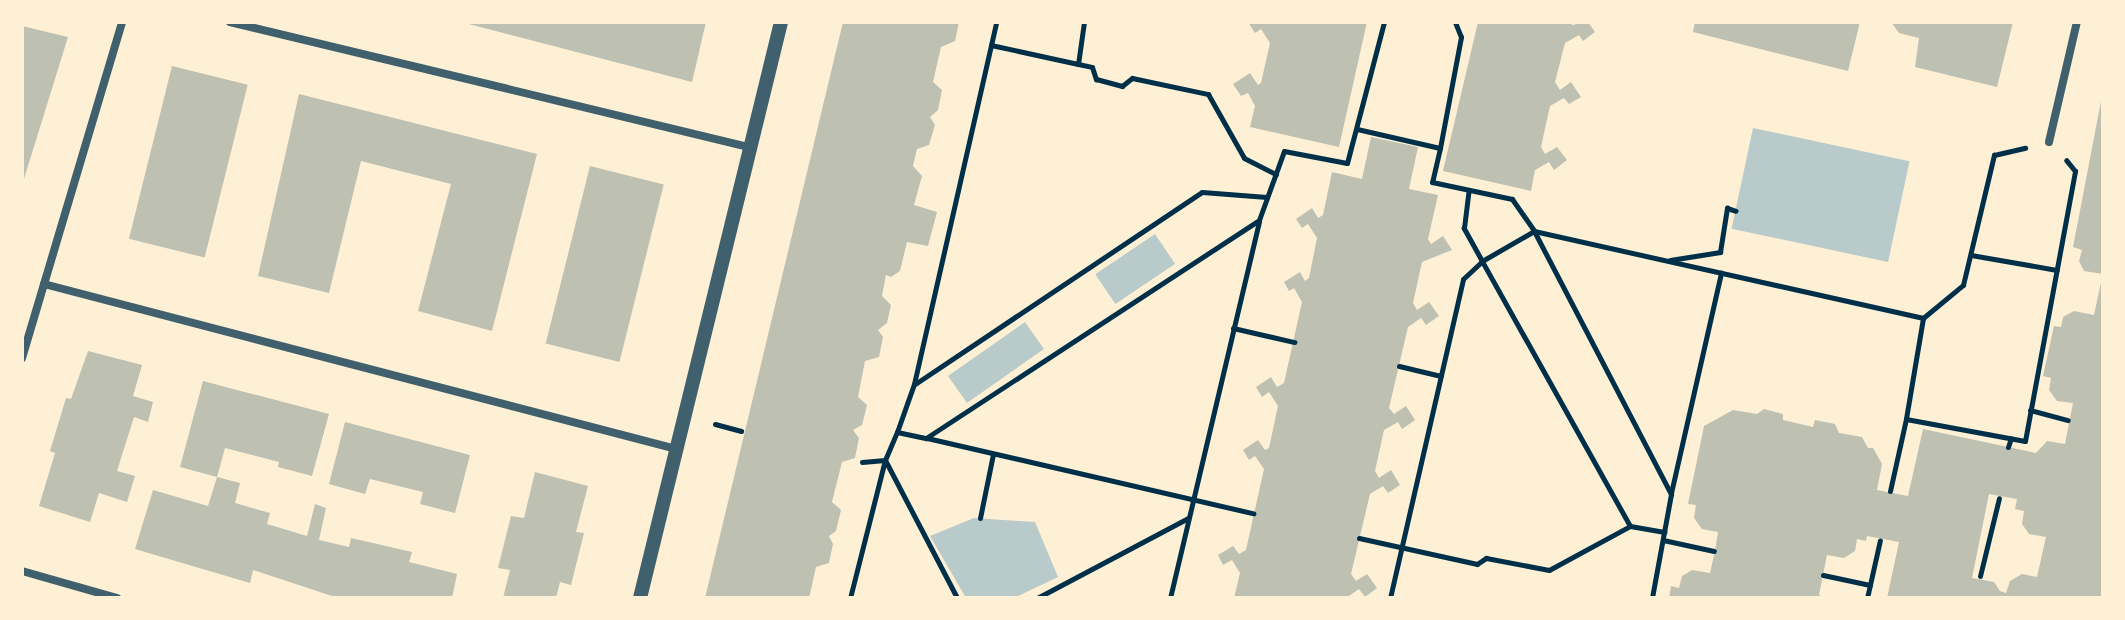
<!DOCTYPE html>
<style>
body{margin:0}
#map{position:relative;width:2125px;height:620px;overflow:hidden;background:#fdf0d5;font-family:Jost,sans-serif}
div>[style]{position:absolute}
.green>*{inset:0;background:#b9caca;transform-origin:0 0}
.building>*{inset:0;background:#bec0b2;transform-origin:0 0}
.path>*{height:5px;margin:-2.5px;padding:0 2.5px;transform-origin:2.5px;border-radius:2.5px;background:#003049}
.minor>*{height:8px;margin:-4px;padding:0 4px;transform-origin:4px;border-radius:4px;background:#3f606c}
.tertiary>*{height:14px;margin:-7px;padding:0 7px;transform-origin:7px;border-radius:7px;background:#3f606c}
span{translate:-50% -50%;white-space:nowrap;text-align:center;line-height:1.15;-webkit-text-stroke:6px #fdf0d5;paint-order:stroke}
.frame{position:absolute;inset:0;border:24px solid #fdf0d5;pointer-events:none}
</style>
<div id="map">
<div class="green">
<div style="left:1753px;top:128px;width:160px;height:103px;rotate:12deg"></div>
<div style="left:1155px;top:234px;width:36px;height:72px;rotate:56deg"></div>
<div style="left:1025px;top:322px;width:33px;height:94px;rotate:55deg"></div>
<div style="clip-path:polygon(974px 518px,1035px 522px,1058px 577px,1014px 598px,966px 598px,930px 536px)"></div>
</div>
<div class="building">
<div style="clip-path:polygon(461px 22px,706px 22px,692px 82px)"></div>
<div style="clip-path:polygon(843px 22px,959px 22px,955px 41px,941px 47px,933px 82px,942px 90px,938px 110px,930px 117px,935px 125px,929px 145px,917px 149px,913px 166px,922px 176px,914px 205px,937px 212px,928px 246px,907px 242px,900px 271px,891px 277px,886px 275px,882px 296px,891px 305px,887px 323px,878px 330px,883px 337px,879px 357px,865px 361px,858px 397px,867px 405px,862px 425px,853px 430px,859px 438px,855px 458px,842px 462px,832px 502px,841px 510px,836px 531px,829px 536px,833px 544px,829px 563px,816px 567px,809px 598px,705px 598px)"></div>
<div style="clip-path:polygon(1248px 22px,1367px 22px,1339px 147px,1250px 127px,1255px 106px,1248px 93px,1241px 96px,1233px 84px,1250px 73px,1258px 85px,1261px 83px,1270px 43px,1261px 29px,1255px 33px)"></div>
<div style="clip-path:polygon(1478px 22px,1571px 22px,1572px 25px,1588px 22px,1595px 32px,1583px 41px,1579px 35px,1565px 43px,1555px 82px,1560px 90px,1571px 82px,1581px 97px,1569px 104px,1564px 98px,1550px 106px,1541px 147px,1545px 154px,1557px 147px,1567px 160px,1554px 170px,1549px 162px,1535px 170px,1531px 191px,1443px 171px)"></div>
<div style="clip-path:polygon(1695px 22px,1860px 22px,1848px 71px,1693px 32px)"></div>
<div style="clip-path:polygon(1891px 22px,2013px 22px,1997px 87px,1915px 67px,1919px 38px,1899px 33px)"></div>
<div style="clip-path:polygon(22px 26px,68px 37px,23px 182px,22px 182px)"></div>
<div style="left:172px;top:66px;width:78px;height:178px;rotate:14deg"></div>
<div style="clip-path:polygon(299px 94px,537px 154px,492px 331px,418px 311px,451px 184px,361px 161px,329px 293px,258px 276px)"></div>
<div style="clip-path:polygon(2102px 96px,2103px 96px,2103px 274px,2084px 271px,2079px 261px,2082px 250px,2073px 247px)"></div>
<div style="clip-path:polygon(1371px 137px,1418px 147px,1409px 189px,1438px 195px,1428px 239px,1431px 244px,1443px 236px,1452px 250px,1422px 262px,1413px 303px,1417px 310px,1429px 302px,1439px 316px,1426px 325px,1421px 318px,1408px 327px,1389px 408px,1394px 414px,1406px 406px,1415px 420px,1402px 429px,1398px 422px,1384px 430px,1375px 471px,1379px 478px,1391px 470px,1400px 485px,1388px 493px,1383px 486px,1370px 494px,1351px 574px,1356px 581px,1367px 574px,1377px 588px,1365px 597px,1359px 589px,1346px 598px,1234px 598px,1240px 573px,1232px 560px,1223px 565px,1218px 555px,1233px 546px,1239px 554px,1246px 550px,1264px 469px,1255px 456px,1249px 460px,1243px 450px,1258px 440px,1265px 450px,1269px 448px,1278px 406px,1269px 392px,1262px 397px,1256px 387px,1271px 377px,1277px 387px,1284px 383px,1302px 302px,1294px 288px,1289px 291px,1284px 282px,1300px 272px,1305px 281px,1309px 278px,1317px 238px,1308px 224px,1302px 228px,1296px 219px,1312px 208px,1318px 218px,1323px 215px,1332px 172px,1362px 179px)"></div>
<div style="left:590px;top:166px;width:76px;height:183px;rotate:14deg"></div>
<div style="clip-path:polygon(evenodd,2102px 278px,2103px 598px,1887px 598px,1899px 542px,1867px 536px,1866px 541px,1857px 539px,1855px 551px,1844px 558px,1827px 555px,1819px 595px,1826px 598px,1669px 598px,1671px 586px,1679px 588px,1682px 576px,1692px 570px,1710px 573px,1715px 551px,1718px 532px,1702px 529px,1694px 518px,1696px 505px,1688px 504px,1704px 426px,1733px 410px,1757px 414px,1764px 409px,1783px 414px,1783px 420px,1813px 427px,1815px 420px,1835px 424px,1839px 433px,1862px 437px,1868px 448px,1873px 448px,1882px 464px,1877px 490px,1908px 496px,1923px 429px,2036px 453px,2047px 441px,2065px 444px,2073px 403px,2057px 401px,2049px 390px,2051px 378px,2043px 376px,2054px 326px,2061px 327px,2063px 317px,2074px 311px,2094px 315px,2102px 278px,1989px 494px,2017px 499px,2015px 509px,2024px 511px,2022px 524px,2029px 534px,2046px 537px,2037px 577px,2022px 574px,2010px 581px,2006px 593px,2000px 591px,1994px 582px,1972px 578px,1989px 494px)"></div>
<div style="clip-path:polygon(88px 351px,142px 365px,133px 396px,153px 402px,148px 422px,134px 417px,117px 471px,135px 476px,127px 502px,99px 493px,90px 522px,39px 506px,55px 453px,50px 451px,66px 398px,71px 399px)"></div>
<div style="clip-path:polygon(203px 381px,329px 414px,312px 476px,278px 467px,279px 462px,225px 448px,217px 477px,180px 467px)"></div>
<div style="clip-path:polygon(345px 422px,470px 455px,455px 513px,420px 504px,423px 492px,370px 479px,365px 494px,329px 484px)"></div>
<div style="clip-path:polygon(535px 472px,588px 486px,576px 532px,584px 533px,571px 585px,560px 582px,556px 598px,503px 598px,510px 570px,498px 568px,511px 516px,524px 518px)"></div>
<div style="clip-path:polygon(217px 477px,240px 483px,235px 503px,270px 513px,267px 524px,307px 536px,315px 504px,326px 508px,319px 540px,349px 547px,351px 538px,412px 552px,409px 562px,457px 574px,452px 598px,338px 598px,253px 570px,250px 583px,135px 549px,153px 490px,208px 506px)"></div>
</div>
<div class="path">
<div style="left:1084px;top:22px;width:42px;rotate:98.1deg"></div>
<div style="left:1078px;top:64px;width:14px;rotate:12deg"></div>
<div style="left:1092px;top:67px;width:13px;rotate:72deg"></div>
<div style="left:1096px;top:79px;width:27px;rotate:15deg"></div>
<div style="left:1122px;top:86px;width:13px;rotate:-39deg"></div>
<div style="left:1132px;top:78px;width:78px;rotate:11.9deg"></div>
<div style="left:1208px;top:94px;width:73px;rotate:60.6deg"></div>
<div style="left:1244px;top:158px;width:36px;rotate:27deg"></div>
<div style="left:991px;top:45px;width:89px;rotate:12.3deg"></div>
<div style="left:1357px;top:129px;width:85px;rotate:12.9deg"></div>
<div style="left:1440px;top:148px;width:113px;rotate:-79.3deg"></div>
<div style="left:1461px;top:37px;width:16px;rotate:-112deg"></div>
<div style="left:1440px;top:148px;width:35px;rotate:103deg"></div>
<div style="left:1432px;top:182px;width:82px;rotate:12deg"></div>
<div style="left:1512px;top:199px;width:39px;rotate:55deg"></div>
<div style="left:1534px;top:231px;width:399px;rotate:12.6deg"></div>
<div style="left:1923px;top:318px;width:52px;rotate:-39.5deg"></div>
<div style="left:1963px;top:285px;width:134px;rotate:-76.6deg"></div>
<div style="left:1994px;top:155px;width:32px;rotate:-13deg"></div>
<div style="left:1971px;top:255px;width:87px;rotate:9.9deg"></div>
<div style="left:1670px;top:260px;width:51px;rotate:-9.1deg"></div>
<div style="left:1720px;top:252px;width:45px;rotate:-81deg"></div>
<div style="left:1727px;top:208px;width:9px;rotate:18deg"></div>
<div style="left:1923px;top:318px;width:102px;rotate:99.6deg"></div>
<div style="left:1906px;top:419px;width:121px;rotate:10.5deg"></div>
<div style="left:2025px;top:441px;width:275px;rotate:-79.5deg"></div>
<div style="left:2075px;top:171px;width:14px;rotate:-129deg"></div>
<div style="left:1233px;top:328px;width:63px;rotate:12.9deg"></div>
<div style="left:1399px;top:366px;width:43px;rotate:13.4deg"></div>
<div style="left:915px;top:384px;width:345px;rotate:-33.8deg"></div>
<div style="left:1202px;top:192px;width:65px;rotate:4.4deg"></div>
<div style="left:2030px;top:410px;width:39px;rotate:15deg"></div>
<div style="left:715px;top:424px;width:27px;rotate:15deg"></div>
<div style="left:897px;top:432px;width:51px;rotate:-70.5deg"></div>
<div style="left:914px;top:384px;width:371px;rotate:-77.2deg"></div>
<div style="left:927px;top:438px;width:335px;rotate:13deg"></div>
<div style="left:2008px;top:447px;width:9px;rotate:-72deg"></div>
<div style="left:862px;top:462px;width:23px;rotate:-5deg"></div>
<div style="left:885px;top:460px;width:156px;rotate:62.4deg"></div>
<div style="left:1890px;top:491px;width:74px;rotate:-77.5deg"></div>
<div style="left:1671px;top:493px;width:226px;rotate:-77.2deg"></div>
<div style="left:980px;top:518px;width:65px;rotate:-78.5deg"></div>
<div style="left:1630px;top:526px;width:304px;rotate:-119.2deg"></div>
<div style="left:1482px;top:261px;width:60px;rotate:-30deg"></div>
<div style="left:1534px;top:231px;width:297px;rotate:62.5deg"></div>
<div style="left:1671px;top:494px;width:106px;rotate:100.4deg"></div>
<div style="left:1359px;top:538px;width:121px;rotate:12.4deg"></div>
<div style="left:1477px;top:564px;width:11px;rotate:-34deg"></div>
<div style="left:1486px;top:558px;width:64px;rotate:10.8deg"></div>
<div style="left:1549px;top:570px;width:92px;rotate:-28.5deg"></div>
<div style="left:1630px;top:526px;width:35px;rotate:10deg"></div>
<div style="left:1663px;top:540px;width:52px;rotate:12.2deg"></div>
<div style="left:1823px;top:575px;width:48px;rotate:12deg"></div>
<div style="left:1980px;top:576px;width:80px;rotate:-76.3deg"></div>
<div style="left:850px;top:598px;width:142px;rotate:-75.8deg"></div>
<div style="left:885px;top:460px;width:30px;rotate:-67deg"></div>
<div style="left:897px;top:432px;width:30px;rotate:12deg"></div>
<div style="left:926px;top:438px;width:398px;rotate:-33.2deg"></div>
<div style="left:1259px;top:220px;width:73px;rotate:-70.1deg"></div>
<div style="left:1284px;top:151px;width:64px;rotate:10.8deg"></div>
<div style="left:1347px;top:163px;width:146px;rotate:-75.3deg"></div>
<div style="left:1037px;top:598px;width:171px;rotate:-27.9deg"></div>
<div style="left:1170px;top:598px;width:387px;rotate:-76.7deg"></div>
<div style="left:1390px;top:598px;width:327px;rotate:-77.1deg"></div>
<div style="left:1463px;top:279px;width:26px;rotate:-43deg"></div>
<div style="left:1482px;top:261px;width:38px;rotate:-119deg"></div>
<div style="left:1464px;top:228px;width:38px;rotate:-83deg"></div>
<div style="left:1867px;top:598px;width:59px;rotate:-77.4deg"></div>
</div>
<div class="minor">
<div style="left:230px;top:22px;width:538px;rotate:13.55deg"></div>
<div style="left:2049px;top:142px;width:123px;rotate:-76.9deg"></div>
<div style="left:44px;top:284px;width:653px;rotate:14.63deg"></div>
<div style="left:22px;top:358px;width:351px;rotate:-73.4deg"></div>
<div style="left:22px;top:571px;width:99px;rotate:15.9deg"></div>
</div>
<div class="tertiary">
<div style="left:640px;top:598px;width:593px;rotate:-76.24deg"></div>
</div>
<div class="frame"></div>
</div>
